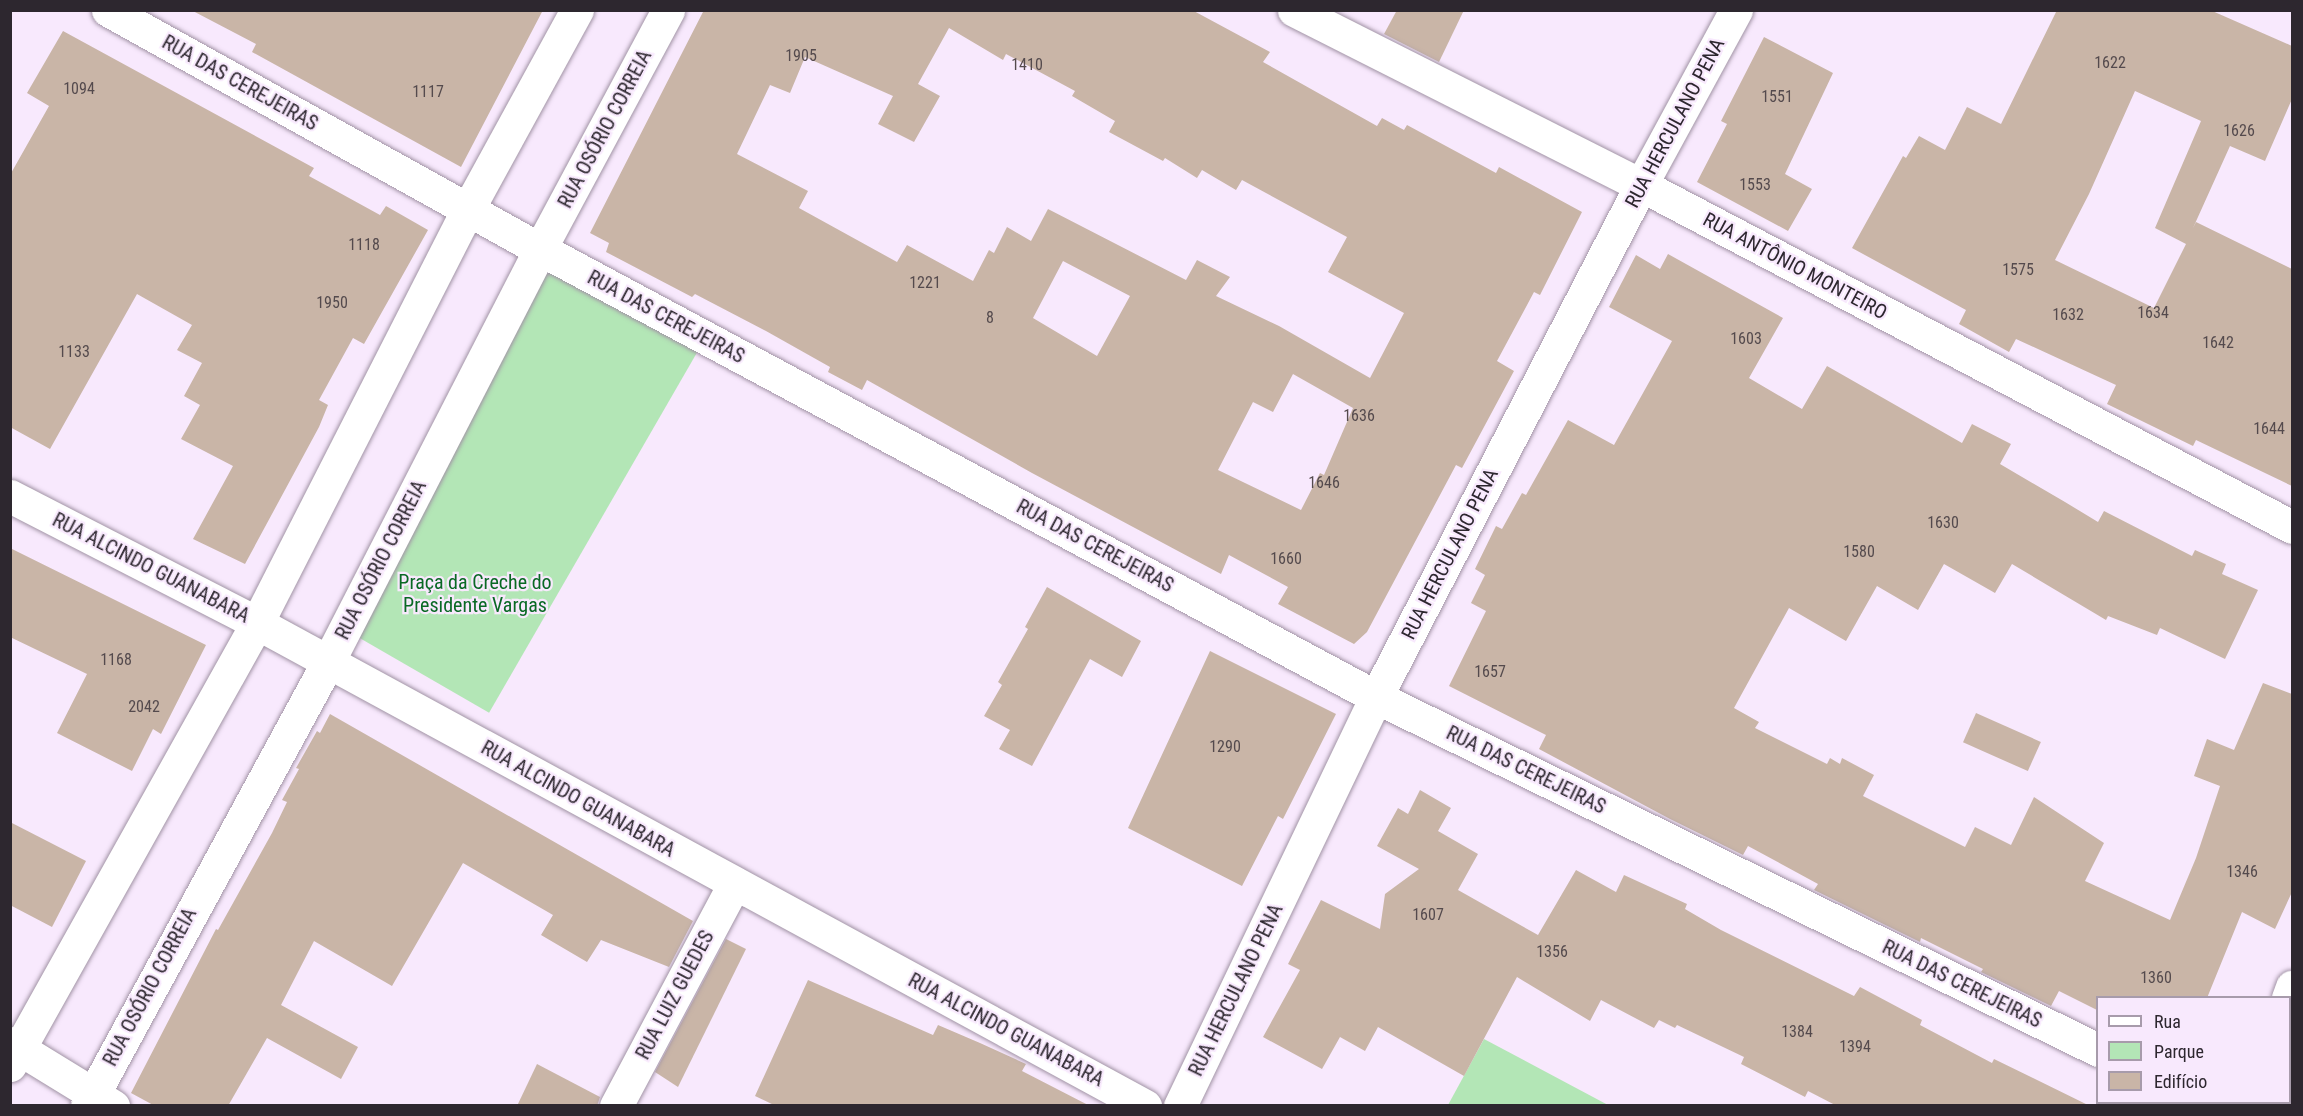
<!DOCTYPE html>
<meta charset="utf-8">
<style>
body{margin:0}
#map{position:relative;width:2303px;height:1116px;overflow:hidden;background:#f8e9fd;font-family:"Roboto Condensed",sans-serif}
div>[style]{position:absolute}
.green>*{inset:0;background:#b3e6b6;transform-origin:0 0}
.building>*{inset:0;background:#c9b5a7;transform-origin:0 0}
.roads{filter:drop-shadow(0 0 2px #a193a5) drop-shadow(0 0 2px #a193a5)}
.minor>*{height:33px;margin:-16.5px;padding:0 16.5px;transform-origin:16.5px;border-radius:16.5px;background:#fff}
span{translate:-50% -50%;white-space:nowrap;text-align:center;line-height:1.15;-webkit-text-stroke:4.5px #f8e9fd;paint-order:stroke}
.number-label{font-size:16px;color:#544a4d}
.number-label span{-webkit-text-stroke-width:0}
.street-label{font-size:20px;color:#2d272f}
.park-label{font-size:20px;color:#096924}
.frame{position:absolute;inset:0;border:12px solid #2d272f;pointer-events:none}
.legend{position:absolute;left:2096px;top:996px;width:195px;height:108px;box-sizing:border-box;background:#f8e9fd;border:2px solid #a79bab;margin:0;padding:8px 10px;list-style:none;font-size:18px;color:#2d272f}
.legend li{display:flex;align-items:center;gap:12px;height:30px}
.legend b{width:30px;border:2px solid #a79bab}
</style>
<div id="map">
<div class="green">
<div style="left:553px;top:260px;width:171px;height:424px;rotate:30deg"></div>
<div style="clip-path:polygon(1484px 1039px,1608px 1105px,1448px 1105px)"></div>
</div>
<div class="building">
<div style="clip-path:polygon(191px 10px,543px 10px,461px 167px,252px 52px,256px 44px)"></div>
<div style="clip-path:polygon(evenodd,704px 10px,1192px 10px,1270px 52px,1263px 62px,1377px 126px,1382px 118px,1404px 130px,1407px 125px,1496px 173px,1499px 167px,1582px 212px,1540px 295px,1534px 292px,1497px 361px,1514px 371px,1462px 468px,1456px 465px,1367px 632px,1354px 644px,1278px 604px,1288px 587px,1229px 555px,1221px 574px,1032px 473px,867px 380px,862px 390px,828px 372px,830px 367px,766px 331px,695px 294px,692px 297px,606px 252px,609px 243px,590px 233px,704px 10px,949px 28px,1003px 60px,1006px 54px,1075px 91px,1072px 96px,1115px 121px,1109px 132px,1163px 161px,1165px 158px,1197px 178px,1202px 170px,1236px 190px,1242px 180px,1347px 237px,1328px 272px,1404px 313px,1370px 378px,1279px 326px,1216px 296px,1230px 277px,1197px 260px,1186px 280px,1048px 209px,1031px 241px,1007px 227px,994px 253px,989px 250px,973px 281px,907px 245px,897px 262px,799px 208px,808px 191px,737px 154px,770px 85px,790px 93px,805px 57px,893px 96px,878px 124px,914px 142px,940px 96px,918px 84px,949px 28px,704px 10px,1063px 261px,1130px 296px,1097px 356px,1033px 318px,1063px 261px,704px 10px,1293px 374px,1353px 408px,1324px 475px,1320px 473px,1301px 510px,1218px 470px,1253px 402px,1273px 412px,1293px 374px)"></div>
<div style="clip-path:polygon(1397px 10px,1464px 10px,1439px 62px,1384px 34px)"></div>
<div style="clip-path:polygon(evenodd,2057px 10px,2210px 10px,2292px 46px,2292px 99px,2265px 161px,2230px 146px,2193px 228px,2196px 222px,2292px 269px,2292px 486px,2196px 440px,2193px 446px,2107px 404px,2116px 385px,2016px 339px,2009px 352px,1959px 324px,1966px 310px,1852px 248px,1903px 156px,1906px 158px,1919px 136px,1945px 150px,1967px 107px,2001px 124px,2057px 10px,2135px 91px,2201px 121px,2155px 228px,2186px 244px,2154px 308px,2055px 260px,2089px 194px,2135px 91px)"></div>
<div style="clip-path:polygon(63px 31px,314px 168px,309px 176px,380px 215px,386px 206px,428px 230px,364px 344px,353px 338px,319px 400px,328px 405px,319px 427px,245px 564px,193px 539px,233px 466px,181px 439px,200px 405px,184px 396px,202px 363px,177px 350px,192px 325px,137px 294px,50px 449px,10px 427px,10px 175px,49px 106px,27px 93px)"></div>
<div style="clip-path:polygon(1764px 37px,1833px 73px,1785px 174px,1812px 189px,1788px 231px,1697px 182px,1727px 124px,1721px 121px)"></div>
<div style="clip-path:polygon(1668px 254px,1783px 318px,1749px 378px,1802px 409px,1827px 366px,1962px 443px,1972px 424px,2011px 444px,2000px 464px,2065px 502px,2098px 522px,2104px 511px,2192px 556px,2195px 550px,2226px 564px,2222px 574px,2258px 590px,2225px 659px,2160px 628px,2157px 635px,2108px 616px,2106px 620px,2012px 564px,1995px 593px,1944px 564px,1918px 610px,1877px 586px,1846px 641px,1789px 608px,1734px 708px,1759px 722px,1755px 728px,1827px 764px,1830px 758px,1840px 764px,1842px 758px,1874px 775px,1863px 796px,1965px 847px,1975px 827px,2011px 845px,2034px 797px,2104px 843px,2085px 881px,2170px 920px,2196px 858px,2220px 786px,2194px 776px,2207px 739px,2234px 750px,2263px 683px,2292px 694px,2292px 892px,2275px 929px,2242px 912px,2207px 998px,2097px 998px,2097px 1010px,2059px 991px,2051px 1006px,1981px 972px,1983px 969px,1921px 938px,1920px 942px,1814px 890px,1818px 884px,1748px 846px,1743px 855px,1670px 819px,1539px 749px,1546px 735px,1449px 686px,1486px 611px,1471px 603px,1485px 575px,1475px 569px,1496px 526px,1502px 529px,1522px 493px,1526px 495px,1568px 420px,1614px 445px,1672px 341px,1609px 307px,1636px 255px,1660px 269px)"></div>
<div style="clip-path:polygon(10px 548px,206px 645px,161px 734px,153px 729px,132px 771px,57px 733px,87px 674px,10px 637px)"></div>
<div style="clip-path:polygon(1047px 587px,1141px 641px,1122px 677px,1090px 659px,1032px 766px,999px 749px,1010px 730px,984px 716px,1002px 685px,998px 682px,1028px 629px,1025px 627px)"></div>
<div style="clip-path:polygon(1210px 651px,1336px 714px,1283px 819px,1278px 816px,1242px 886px,1128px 828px)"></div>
<div style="left:1976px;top:713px;width:71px;height:32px;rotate:24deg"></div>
<div style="clip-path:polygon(330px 714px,693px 921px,669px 967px,601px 940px,587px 962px,541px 935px,553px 915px,463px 863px,392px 986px,314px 941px,281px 1005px,358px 1047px,341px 1079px,267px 1038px,228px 1106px,155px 1106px,131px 1093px,216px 929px,218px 930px,272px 833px,287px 802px,282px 800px,299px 769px,296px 768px,317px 731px,320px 733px)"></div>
<div style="clip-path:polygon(1420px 790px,1451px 808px,1438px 831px,1478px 854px,1458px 890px,1538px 935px,1576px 870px,1616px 892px,1624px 875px,1687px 904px,1685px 909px,1721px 930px,1854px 996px,1860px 987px,1922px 1020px,1920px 1025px,1992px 1063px,1994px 1059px,2090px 1106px,1837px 1106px,1808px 1091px,1805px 1097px,1741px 1064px,1744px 1057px,1677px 1025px,1675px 1028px,1659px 1020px,1654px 1028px,1601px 1000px,1590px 1021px,1517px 977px,1464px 1076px,1378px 1027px,1365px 1051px,1340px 1037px,1322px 1069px,1263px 1037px,1300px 970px,1288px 964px,1321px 900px,1380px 929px,1385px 894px,1419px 869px,1377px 846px,1398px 808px,1408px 814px)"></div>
<div style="clip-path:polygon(10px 822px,86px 861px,52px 927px,10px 905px)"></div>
<div style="clip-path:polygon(726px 939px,746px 949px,678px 1087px,655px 1072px)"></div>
<div style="clip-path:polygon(808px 980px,933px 1035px,938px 1025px,980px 1043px,1026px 1064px,1022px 1071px,1090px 1106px,776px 1106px,755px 1096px)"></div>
<div style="clip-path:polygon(537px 1064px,600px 1097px,597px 1106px,517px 1106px)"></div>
</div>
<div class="roads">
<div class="minor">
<div style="left:108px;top:10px;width:494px;rotate:29deg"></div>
<div style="left:540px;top:249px;width:948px;rotate:28.19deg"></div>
<div style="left:1376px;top:697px;width:804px;rotate:26.05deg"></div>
<div style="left:1294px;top:10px;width:389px;rotate:26.8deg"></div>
<div style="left:1641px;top:185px;width:735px;rotate:27.71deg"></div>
<div style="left:10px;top:496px;width:278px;rotate:27.2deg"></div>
<div style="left:257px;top:623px;width:1011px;rotate:28.54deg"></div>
<div style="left:2288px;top:998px;width:12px;rotate:-70deg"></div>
<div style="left:10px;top:1043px;width:121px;rotate:31.5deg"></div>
<div style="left:10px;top:1065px;width:506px;rotate:-60.8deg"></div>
<div style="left:257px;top:623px;width:465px;rotate:-63deg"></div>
<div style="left:468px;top:209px;width:227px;rotate:-61.3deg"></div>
<div style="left:2210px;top:1102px;width:11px;rotate:22deg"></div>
<div style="left:87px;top:1106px;width:505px;rotate:-61.51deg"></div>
<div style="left:328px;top:662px;width:464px;rotate:-62.8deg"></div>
<div style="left:540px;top:249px;width:271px;rotate:-61.8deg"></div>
<div style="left:616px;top:1106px;width:251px;rotate:-62deg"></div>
<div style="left:1180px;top:1106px;width:454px;rotate:-64.4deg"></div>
<div style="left:1376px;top:697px;width:577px;rotate:-62.63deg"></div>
<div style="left:1641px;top:185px;width:199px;rotate:-61.5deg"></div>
</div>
</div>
<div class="number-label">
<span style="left:801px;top:56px">1905</span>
<span style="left:2110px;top:63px">1622</span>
<span style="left:1027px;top:65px">1410</span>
<span style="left:79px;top:89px">1094</span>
<span style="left:428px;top:92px">1117</span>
<span style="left:1777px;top:97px">1551</span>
<span style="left:2239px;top:131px">1626</span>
<span style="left:1755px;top:185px">1553</span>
<span style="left:364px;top:245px">1118</span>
<span style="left:2018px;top:270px">1575</span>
<span style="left:925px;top:283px">1221</span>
<span style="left:332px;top:303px">1950</span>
<span style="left:2153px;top:313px">1634</span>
<span style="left:2068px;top:315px">1632</span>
<span style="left:990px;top:318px">8</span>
<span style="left:1746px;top:339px">1603</span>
<span style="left:2218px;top:343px">1642</span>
<span style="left:74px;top:352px">1133</span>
<span style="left:1359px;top:416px">1636</span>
<span style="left:2269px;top:429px">1644</span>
<span style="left:1324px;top:483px">1646</span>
<span style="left:1943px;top:523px">1630</span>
<span style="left:1859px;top:552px">1580</span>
<span style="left:1286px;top:559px">1660</span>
<span style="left:116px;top:660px">1168</span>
<span style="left:1490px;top:672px">1657</span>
<span style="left:144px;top:707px">2042</span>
<span style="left:1225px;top:747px">1290</span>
<span style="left:2242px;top:872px">1346</span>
<span style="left:1428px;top:915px">1607</span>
<span style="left:1552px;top:952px">1356</span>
<span style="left:2156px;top:978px">1360</span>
<span style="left:1797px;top:1032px">1384</span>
<span style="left:1855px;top:1047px">1394</span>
</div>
<div class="street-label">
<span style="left:240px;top:83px;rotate:29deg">RUA DAS CEREJEIRAS</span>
<span style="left:1675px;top:123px;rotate:-62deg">RUA HERCULANO PENA</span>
<span style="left:605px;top:129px;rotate:-62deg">RUA OSÓRIO CORREIA</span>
<span style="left:1795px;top:266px;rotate:28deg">RUA ANTÔNIO MONTEIRO</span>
<span style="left:666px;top:317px;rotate:28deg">RUA DAS CEREJEIRAS</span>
<span style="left:1095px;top:546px;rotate:28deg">RUA DAS CEREJEIRAS</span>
<span style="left:1450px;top:554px;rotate:-63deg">RUA HERCULANO PENA</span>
<span style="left:381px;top:560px;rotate:-63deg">RUA OSÓRIO CORREIA</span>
<span style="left:151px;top:568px;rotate:27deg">RUA ALCINDO GUANABARA</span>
<span style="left:1526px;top:770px;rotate:26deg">RUA DAS CEREJEIRAS</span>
<span style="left:578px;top:799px;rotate:29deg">RUA ALCINDO GUANABARA</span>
<span style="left:1962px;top:984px;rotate:26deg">RUA DAS CEREJEIRAS</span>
<span style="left:150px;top:987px;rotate:-62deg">RUA OSÓRIO CORREIA</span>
<span style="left:1236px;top:990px;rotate:-64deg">RUA HERCULANO PENA</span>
<span style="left:675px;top:995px;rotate:-62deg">RUA LUIZ GUEDES</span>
<span style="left:1006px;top:1030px;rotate:28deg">RUA ALCINDO GUANABARA</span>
</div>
<div class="park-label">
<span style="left:475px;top:594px">Praça da Creche do<br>Presidente Vargas</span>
</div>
<div class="frame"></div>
<ul class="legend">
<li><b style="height:8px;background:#fff"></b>Rua</li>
<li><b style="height:16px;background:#b3e6b6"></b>Parque</li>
<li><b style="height:16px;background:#c9b5a7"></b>Edifício</li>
</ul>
</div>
